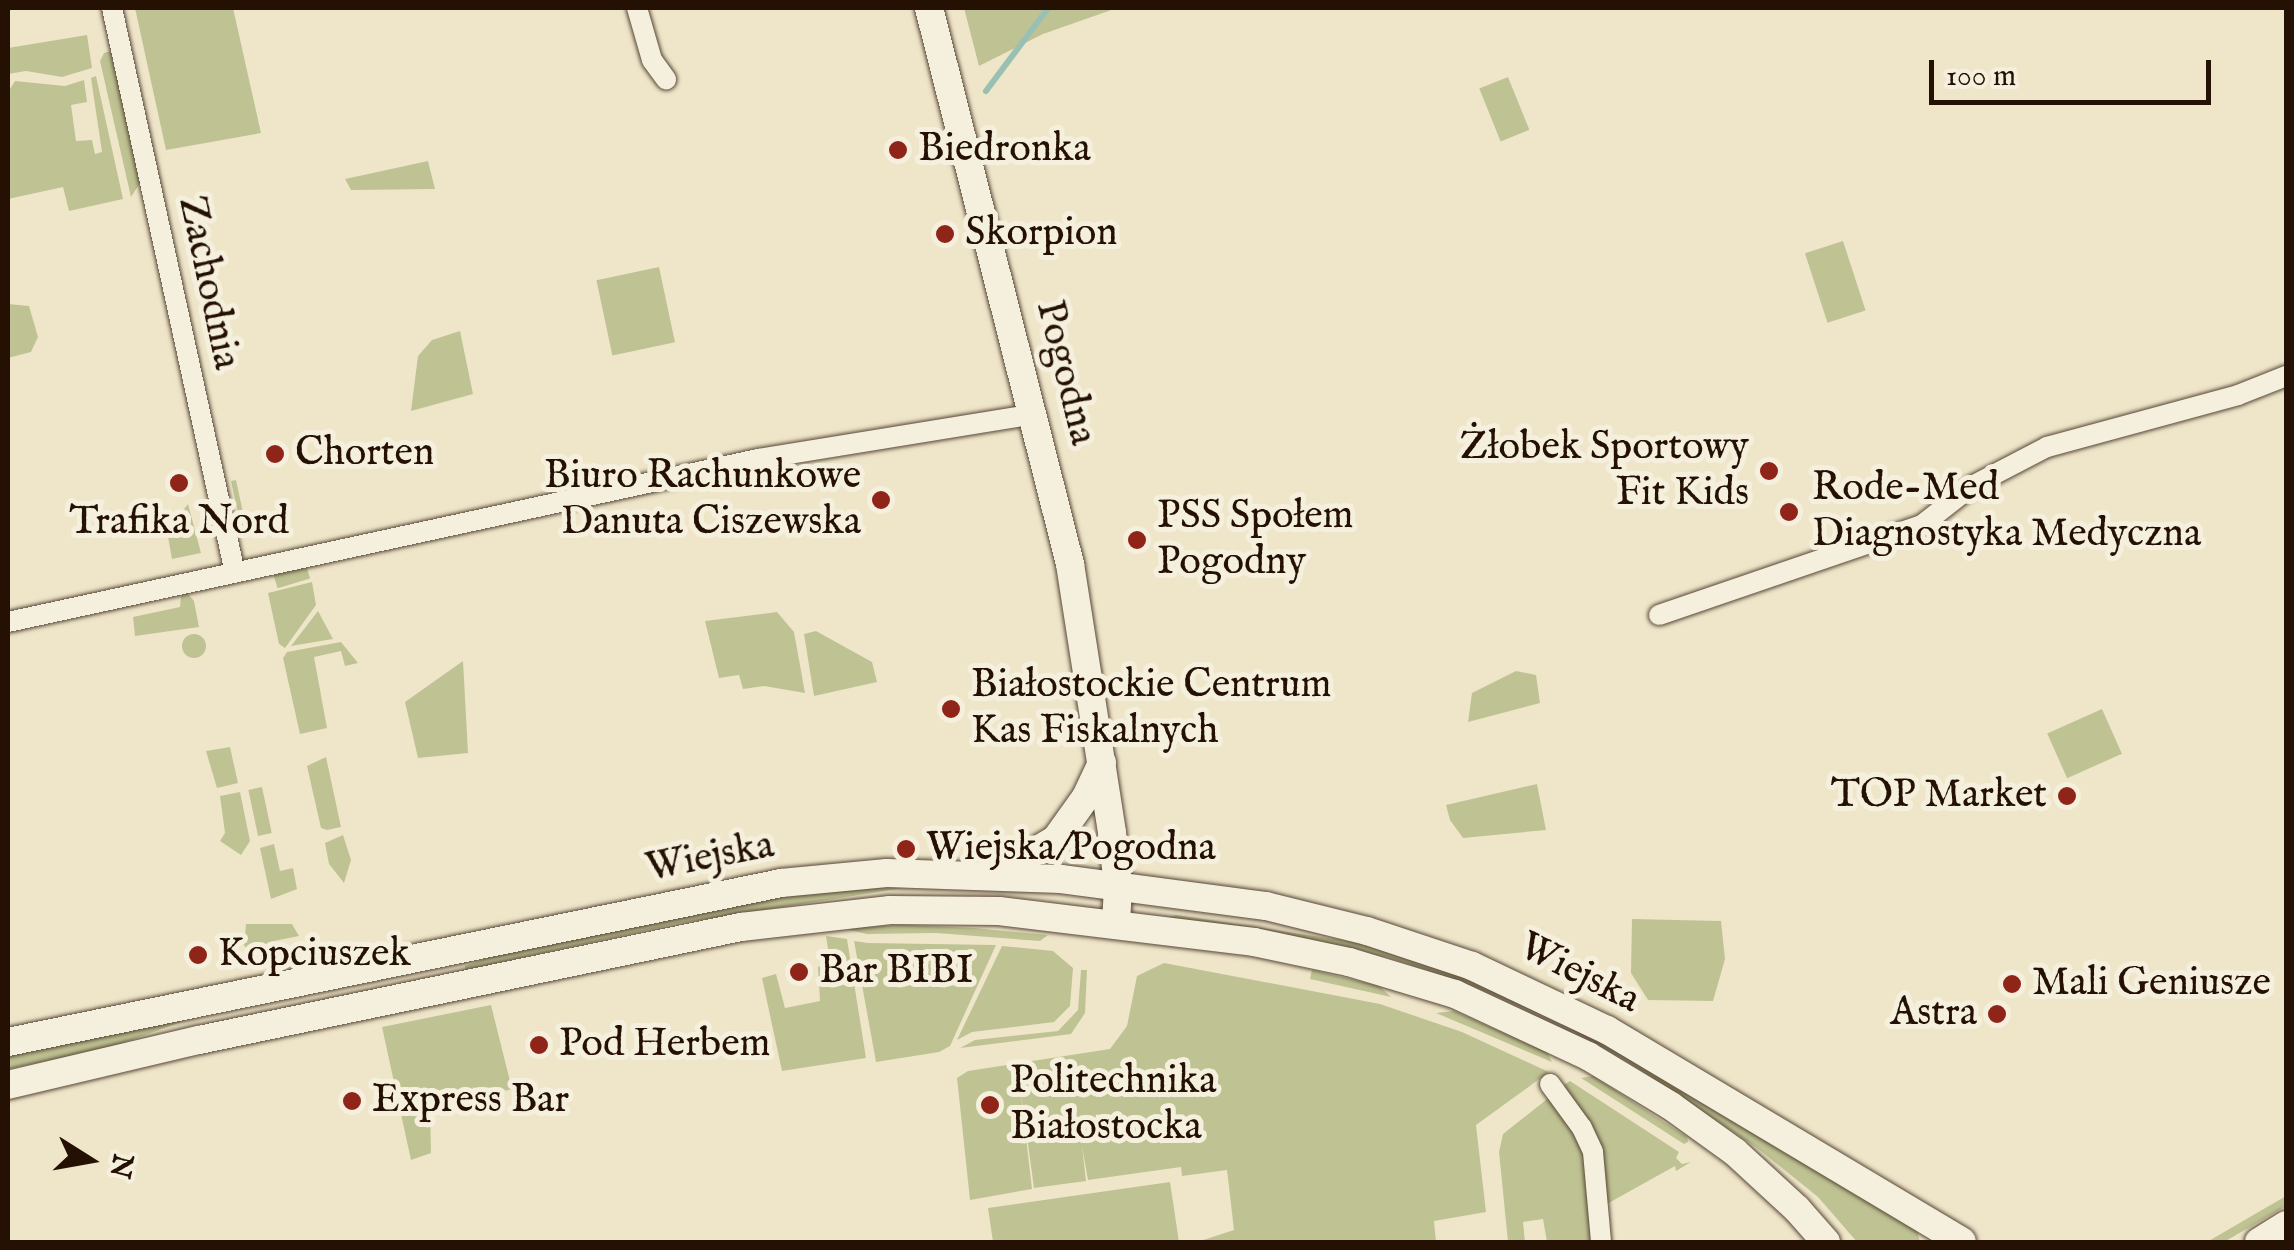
<!DOCTYPE html>
<meta charset="utf-8">
<style>
body{margin:0}
#map{position:relative;width:2294px;height:1250px;overflow:hidden;background:#efe6ca;font-family:"IM FELL English",serif}
div>[style]{position:absolute}
.green>*{inset:0;background:#bfc393;transform-origin:0 0}
.round{border-radius:50%}
.stream>*{height:6px;margin:-3px;padding:0 3px;transform-origin:3px;border-radius:3px;background:#9ac0b3}
.roads{filter:drop-shadow(0 0 2px #574635) drop-shadow(0 0 2px #574635)}
.street>*{height:20px;margin:-10px;padding:0 10px;transform-origin:10px;border-radius:10px;background:#f5efdd}
.secondary>*{height:28px;margin:-14px;padding:0 14px;transform-origin:14px;border-radius:14px;background:#f5efdd}
.dots>*{width:28px;height:28px;translate:-50% -50%;box-sizing:border-box;border:5px solid #f5efdd;border-radius:50%}
span{translate:-50% -50%;white-space:nowrap;text-align:center;line-height:1.15;-webkit-text-stroke:10px #f5efdd;paint-order:stroke}
.poi-label{font-size:40px;color:#241103}
.left{translate:0 -50%;text-align:left}
.right{translate:-100% -50%;text-align:right}
.street-label{font-size:40px;color:#241103}
.frame{position:absolute;inset:0;border:10px solid #241103;pointer-events:none}
.north{position:absolute;left:40px;top:1110px;width:100px;height:100px;-webkit-text-stroke:8px #f5efdd;paint-order:stroke;rotate:101deg;font-size:28px;font-weight:700;line-height:40px;text-align:center;color:#241103}
.north::after{content:'';display:block;margin:auto;width:35px;height:45px;background:#241103;clip-path:polygon(50% 0,100% 100%,50% 72%,0 100%)}
.scale{position:absolute;left:1929px;top:60px;width:282px;height:45px;box-sizing:border-box;border:5px solid #241103;border-top:0;padding-left:12px;font-size:30px;line-height:35px;white-space:nowrap;color:#241103;-webkit-text-stroke:8px #f5efdd;paint-order:stroke}
</style>
<div id="map">
<div class="green">
<div style="clip-path:polygon(135px 8px,233px 8px,261px 133px,166px 150px)"></div>
<div style="clip-path:polygon(964px 8px,1117px 8px,1043px 34px,979px 66px)"></div>
<div style="clip-path:polygon(87px 35px,92px 68px,62px 77px,26px 71px,8px 74px,8px 48px)"></div>
<div style="clip-path:polygon(111px 51px,140px 183px,131px 197px,100px 61px,104px 53px)"></div>
<div style="clip-path:polygon(96px 76px,123px 199px,69px 211px,63px 187px,8px 199px,8px 92px,15px 81px,65px 86px,84px 80px,87px 102px,71px 105px,76px 141px,92px 140px,95px 154px,102px 152px,91px 78px)"></div>
<div style="left:1508px;top:77px;width:57px;height:31px;rotate:68deg"></div>
<div style="clip-path:polygon(428px 161px,435px 189px,351px 190px,345px 179px)"></div>
<div style="left:1843px;top:241px;width:73px;height:40px;rotate:72deg"></div>
<div style="left:659px;top:267px;width:77px;height:64px;rotate:78deg"></div>
<div style="clip-path:polygon(8px 304px,29px 306px,38px 337px,31px 352px,8px 358px)"></div>
<div style="clip-path:polygon(460px 331px,473px 394px,411px 411px,418px 356px,432px 340px)"></div>
<div style="clip-path:polygon(236px 480px,247px 531px,236px 536px,232px 518px,238px 513px,231px 481px)"></div>
<div style="clip-path:polygon(188px 504px,201px 553px,172px 559px,167px 531px)"></div>
<div style="left:306px;top:565px;width:14px;height:34px;rotate:73deg"></div>
<div style="clip-path:polygon(312px 582px,316px 605px,285px 648px,279px 644px,268px 593px)"></div>
<div style="clip-path:polygon(187px 593px,194px 601px,199px 627px,135px 636px,133px 617px,180px 607px,181px 596px)"></div>
<div style="clip-path:polygon(318px 611px,333px 639px,291px 646px)"></div>
<div style="clip-path:polygon(777px 612px,794px 632px,805px 693px,764px 686px,743px 689px,739px 675px,719px 678px,705px 621px)"></div>
<div style="clip-path:polygon(816px 631px,872px 662px,877px 682px,814px 696px,804px 634px)"></div>
<div class="round" style="left:182px;top:634px;width:24px;height:24px"></div>
<div style="clip-path:polygon(341px 642px,358px 663px,345px 666px,341px 651px,314px 657px,327px 728px,300px 734px,283px 658px,287px 652px)"></div>
<div style="clip-path:polygon(463px 661px,468px 753px,418px 758px,405px 702px)"></div>
<div style="clip-path:polygon(1516px 671px,1536px 675px,1540px 703px,1468px 722px,1472px 693px)"></div>
<div style="left:2102px;top:709px;width:49px;height:60px;rotate:66deg"></div>
<div style="clip-path:polygon(230px 747px,238px 783px,217px 788px,206px 751px)"></div>
<div style="clip-path:polygon(326px 757px,341px 827px,327px 830px,321px 828px,307px 766px)"></div>
<div style="clip-path:polygon(1537px 784px,1546px 830px,1463px 838px,1450px 820px,1446px 805px)"></div>
<div style="left:262px;top:787px;width:47px;height:14px;rotate:78deg"></div>
<div style="clip-path:polygon(240px 792px,250px 841px,241px 855px,220px 841px,225px 833px,220px 796px)"></div>
<div style="clip-path:polygon(343px 835px,351px 860px,344px 883px,329px 864px,325px 843px)"></div>
<div style="clip-path:polygon(274px 844px,280px 871px,293px 868px,297px 889px,271px 899px,260px 848px)"></div>
<div style="clip-path:polygon(849px 885px,916px 886px,680px 923px,465px 970px,465px 966px,527px 944px,792px 892px)"></div>
<div style="clip-path:polygon(1176px 915px,1387px 947px,1442px 965px,1560px 1016px,1916px 1227px,1920px 1242px,1857px 1242px,1818px 1197px,1757px 1148px,1629px 1062px,1556px 1021px,1463px 982px,1387px 957px,1165px 918px)"></div>
<div style="clip-path:polygon(1632px 919px,1721px 921px,1725px 959px,1713px 1001px,1648px 1000px,1631px 973px)"></div>
<div style="clip-path:polygon(246px 924px,292px 924px,299px 936px,269px 942px,250px 954px,244px 945px)"></div>
<div style="clip-path:polygon(902px 925px,974px 928px,1048px 935px,1040px 941px,936px 933px,867px 934px,840px 928px)"></div>
<div style="clip-path:polygon(826px 936px,847px 939px,866px 1058px,782px 1071px,762px 978px,776px 974px,785px 1008px,820px 1001px,818px 967px,830px 962px)"></div>
<div style="clip-path:polygon(854px 941px,868px 943px,996px 945px,950px 1046px,939px 1052px,876px 1062px)"></div>
<div style="clip-path:polygon(1002px 946px,1053px 951px,1073px 968px,1070px 1006px,1054px 1022px,972px 1032px,957px 1040px)"></div>
<div style="clip-path:polygon(1164px 963px,1380px 1004px,1462px 1032px,1549px 1072px,1476px 1125px,1486px 1212px,1434px 1221px,1436px 1242px,1197px 1242px,1234px 1230px,1227px 1170px,1182px 1176px,1181px 1167px,1088px 1180px,1082px 1146px,1086px 1181px,1034px 1188px,1020px 1086px,1032px 1189px,970px 1200px,957px 1078px,968px 1071px,1110px 1049px,1127px 1026px,1137px 976px)"></div>
<div style="clip-path:polygon(1081px 970px,1087px 970px,1085px 1013px,1071px 1034px,960px 1048px,975px 1040px,1058px 1031px,1078px 1010px)"></div>
<div style="clip-path:polygon(1312px 970px,1379px 986px,1391px 997px,1310px 979px)"></div>
<div style="clip-path:polygon(491px 1005px,512px 1089px,430px 1112px,431px 1153px,411px 1160px,382px 1027px)"></div>
<div style="clip-path:polygon(1454px 1011px,1547px 1052px,1552px 1062px,1436px 1013px)"></div>
<div style="clip-path:polygon(181px 1017px,181px 1022px,112px 1047px,8px 1069px,8px 1055px)"></div>
<div style="clip-path:polygon(1593px 1076px,1687px 1137px,1688px 1142px,1684px 1144px,1581px 1078px)"></div>
<div style="clip-path:polygon(1570px 1081px,1679px 1152px,1676px 1158px,1682px 1164px,1691px 1162px,1676px 1171px,1675px 1166px,1605px 1205px,1566px 1092px,1564px 1085px)"></div>
<div style="clip-path:polygon(1551px 1096px,1586px 1145px,1596px 1242px,1547px 1242px,1543px 1219px,1523px 1222px,1525px 1242px,1508px 1242px,1499px 1152px,1503px 1134px)"></div>
<div style="clip-path:polygon(1170px 1182px,1179px 1242px,993px 1242px,988px 1208px)"></div>
<div style="clip-path:polygon(2286px 1196px,2286px 1206px,2224px 1242px,2207px 1242px)"></div>
</div>
<div class="stream">
<div style="left:986px;top:91px;width:104px;rotate:-53.2deg"></div>
</div>
<div class="roads">
<div class="street">
<div style="left:112px;top:8px;width:578px;rotate:77.72deg"></div>
<div style="left:637px;top:8px;width:54px;rotate:73.9deg"></div>
<div style="left:652px;top:60px;width:24px;rotate:54deg"></div>
<div style="left:1659px;top:615px;width:278px;rotate:-18.9deg"></div>
<div style="left:1922px;top:525px;width:63px;rotate:-38deg"></div>
<div style="left:1972px;top:486px;width:85px;rotate:-27.5deg"></div>
<div style="left:2047px;top:447px;width:198px;rotate:-15.2deg"></div>
<div style="left:2238px;top:395px;width:52px;rotate:-21.6deg"></div>
<div style="left:8px;top:622px;width:768px;rotate:-12.26deg"></div>
<div style="left:758px;top:459px;width:281px;rotate:-9.2deg"></div>
<div style="left:1550px;top:1084px;width:54px;rotate:54deg"></div>
<div style="left:1582px;top:1128px;width:26px;rotate:65deg"></div>
<div style="left:1593px;top:1152px;width:90px;rotate:84.9deg"></div>
</div>
<div class="secondary">
<div style="left:929px;top:8px;width:574px;rotate:75.77deg"></div>
<div style="left:1070px;top:564px;width:272px;rotate:81.1deg"></div>
<div style="left:1112px;top:833px;width:53px;rotate:83.5deg"></div>
<div style="left:1118px;top:886px;width:39px;rotate:93deg"></div>
<div style="left:999px;top:873px;width:66px;rotate:-30.8deg"></div>
<div style="left:1056px;top:839px;width:52px;rotate:-54.5deg"></div>
<div style="left:1086px;top:797px;width:38px;rotate:-65deg"></div>
<div style="left:8px;top:1042px;width:789px;rotate:-11.62deg"></div>
<div style="left:781px;top:883px;width:106px;rotate:-5.4deg"></div>
<div style="left:887px;top:873px;width:174px;rotate:2deg"></div>
<div style="left:1061px;top:879px;width:207px;rotate:7.5deg"></div>
<div style="left:1266px;top:906px;width:104px;rotate:13.9deg"></div>
<div style="left:1367px;top:931px;width:111px;rotate:18.4deg"></div>
<div style="left:1472px;top:966px;width:149px;rotate:25.4deg"></div>
<div style="left:1607px;top:1030px;width:413px;rotate:30.8deg"></div>
<div style="left:8px;top:1085px;width:196px;rotate:-13.3deg"></div>
<div style="left:199px;top:1040px;width:554px;rotate:-11.78deg"></div>
<div style="left:741px;top:927px;width:150px;rotate:-6.5deg"></div>
<div style="left:890px;top:910px;width:109px;rotate:0.5deg"></div>
<div style="left:999px;top:911px;width:257px;rotate:6.9deg"></div>
<div style="left:1254px;top:942px;width:97px;rotate:11.9deg"></div>
<div style="left:1349px;top:962px;width:111px;rotate:16.8deg"></div>
<div style="left:1455px;top:994px;width:147px;rotate:25deg"></div>
<div style="left:1588px;top:1056px;width:97px;rotate:31.1deg"></div>
<div style="left:1671px;top:1106px;width:79px;rotate:35.7deg"></div>
<div style="left:1735px;top:1152px;width:84px;rotate:42.6deg"></div>
<div style="left:1797px;top:1209px;width:44px;rotate:48.7deg"></div>
<div style="left:2259px;top:1242px;width:32px;rotate:-32deg"></div>
</div>
</div>
<div class="dots">
<div style="left:898px;top:150px;background:#8f2418"></div>
<div style="left:945px;top:234px;background:#8f2418"></div>
<div style="left:275px;top:454px;background:#8f2418"></div>
<div style="left:1769px;top:471px;background:#8f2418"></div>
<div style="left:179px;top:483px;background:#8f2418"></div>
<div style="left:881px;top:500px;background:#8f2418"></div>
<div style="left:1789px;top:512px;background:#8f2418"></div>
<div style="left:1137px;top:540px;background:#8f2418"></div>
<div style="left:951px;top:709px;background:#8f2418"></div>
<div style="left:2067px;top:796px;background:#8f2418"></div>
<div style="left:906px;top:849px;background:#8f2418"></div>
<div style="left:198px;top:955px;background:#8f2418"></div>
<div style="left:799px;top:972px;background:#8f2418"></div>
<div style="left:2012px;top:984px;background:#8f2418"></div>
<div style="left:1997px;top:1014px;background:#8f2418"></div>
<div style="left:539px;top:1045px;background:#8f2418"></div>
<div style="left:352px;top:1101px;background:#8f2418"></div>
<div style="left:990px;top:1105px;background:#8f2418"></div>
</div>
<div class="poi-label">
<span class="left" style="left:918px;top:150px">Biedronka</span>
<span class="left" style="left:965px;top:234px">Skorpion</span>
<span class="right" style="left:1749px;top:471px">Żłobek Sportowy<br>Fit Kids</span>
<span class="left" style="left:295px;top:454px">Chorten</span>
<span class="right" style="left:861px;top:500px">Biuro Rachunkowe<br>Danuta Ciszewska</span>
<span class="left" style="left:1812px;top:512px">Rode-Med<br>Diagnostyka Medyczna</span>
<span class="left" style="left:1157px;top:540px">PSS Społem<br>Pogodny</span>
<span style="left:179px;top:523px">Trafika Nord</span>
<span class="left" style="left:971px;top:709px">Białostockie Centrum<br>Kas Fiskalnych</span>
<span class="right" style="left:2047px;top:796px">TOP Market</span>
<span class="left" style="left:926px;top:849px">Wiejska/Pogodna</span>
<span class="left" style="left:218px;top:955px">Kopciuszek</span>
<span class="left" style="left:819px;top:972px">Bar BIBI</span>
<span class="left" style="left:2032px;top:984px">Mali Geniusze</span>
<span class="right" style="left:1977px;top:1014px">Astra</span>
<span class="left" style="left:559px;top:1045px">Pod Herbem</span>
<span class="left" style="left:1010px;top:1105px">Politechnika<br>Białostocka</span>
<span class="left" style="left:372px;top:1101px">Express Bar</span>
</div>
<div class="street-label">
<span style="left:208px;top:283px;rotate:78deg">Zachodnia</span>
<span style="left:1065px;top:373px;rotate:76deg">Pogodna</span>
<span style="left:710px;top:858px;rotate:-11deg">Wiejska</span>
<span style="left:1579px;top:974px;rotate:27deg">Wiejska</span>
</div>
<div class="frame"></div>
<div class="north">N</div>
<div class="scale">100 m</div>
</div>
